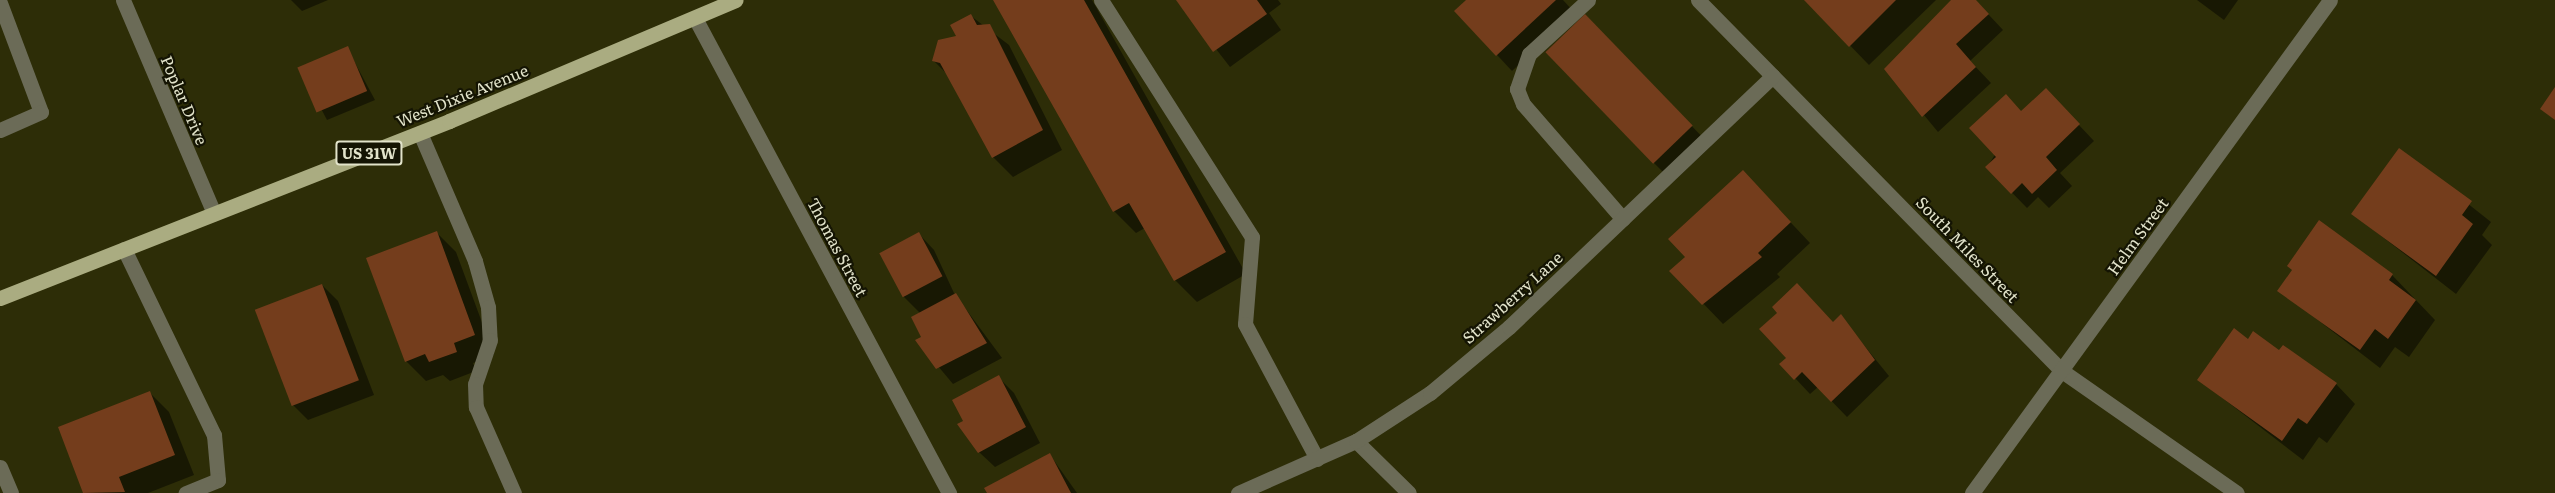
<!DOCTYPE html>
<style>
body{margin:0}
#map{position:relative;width:2555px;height:493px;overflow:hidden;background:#2d2d07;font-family:Literata,serif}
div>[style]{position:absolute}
.shadow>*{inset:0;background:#0007}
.building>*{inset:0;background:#743d1c;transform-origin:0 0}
.service>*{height:15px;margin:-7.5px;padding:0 7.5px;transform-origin:7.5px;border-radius:7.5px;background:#6b6b57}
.minor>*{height:15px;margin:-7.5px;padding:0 7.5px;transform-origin:7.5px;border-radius:7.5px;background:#6b6b57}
.primary>*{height:15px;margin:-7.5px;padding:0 7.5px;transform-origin:7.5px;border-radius:7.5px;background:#aaac81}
span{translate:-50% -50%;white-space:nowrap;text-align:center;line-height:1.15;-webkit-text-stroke:4.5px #141403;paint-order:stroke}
.shield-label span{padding:2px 4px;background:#141403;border:2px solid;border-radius:4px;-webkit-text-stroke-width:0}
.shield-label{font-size:15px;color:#e2e3ca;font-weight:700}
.street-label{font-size:16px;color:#e2e3ca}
</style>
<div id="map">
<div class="shadow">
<div style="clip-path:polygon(291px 0,328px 0,302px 11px)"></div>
<div style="clip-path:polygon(995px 0,1092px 0,1246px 274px,1197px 302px,1175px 280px,1145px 228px,1136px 233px,1114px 211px)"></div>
<div style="clip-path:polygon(1178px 0,1278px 0,1281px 4px,1269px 13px,1281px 30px,1230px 67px)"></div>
<div style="clip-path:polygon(1468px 0,1563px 0,1574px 12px,1512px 71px,1456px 11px)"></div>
<div style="clip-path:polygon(1806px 0,1936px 0,1869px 65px)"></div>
<div style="clip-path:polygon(1955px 0,1975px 0,2003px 30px,1970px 61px,1991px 83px,1938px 132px,1886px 69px)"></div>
<div style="clip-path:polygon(2197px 0,2238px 0,2224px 20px)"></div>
<div style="clip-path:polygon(971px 16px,1009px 45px,1062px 150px,1013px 177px,993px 157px,948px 75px,934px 61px,959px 37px)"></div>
<div style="clip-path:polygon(1604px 35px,1711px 146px,1673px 182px,1654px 163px)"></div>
<div style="clip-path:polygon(347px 48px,375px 100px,327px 120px,300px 68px)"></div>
<div style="clip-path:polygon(2061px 106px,2094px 141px,2060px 173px,2072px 186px,2049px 208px,2038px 197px,2027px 208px,1987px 167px,2022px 113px)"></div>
<div style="clip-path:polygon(2400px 150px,2491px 222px,2482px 235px,2492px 245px,2456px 294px,2353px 214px)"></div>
<div style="clip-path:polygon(1762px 192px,1810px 243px,1777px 274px,1780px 277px,1723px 324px,1672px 271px)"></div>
<div style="clip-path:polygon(437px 233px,456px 252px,494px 355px,473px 363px,476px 371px,450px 381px,443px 375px,426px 381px,406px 361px)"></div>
<div style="clip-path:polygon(919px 234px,934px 250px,954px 293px,1002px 358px,953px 384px,917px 341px,923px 338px,920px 313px,903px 296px)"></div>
<div style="clip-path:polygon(2293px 271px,2392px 275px,2435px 320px,2409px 357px,2395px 347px,2380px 368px,2279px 290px)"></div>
<div style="clip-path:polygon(322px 285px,338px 301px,374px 395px,308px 420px,293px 405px)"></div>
<div style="clip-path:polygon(1841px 317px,1889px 376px,1847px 417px,1818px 387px,1810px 394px,1795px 378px)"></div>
<div style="clip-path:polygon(2279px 352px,2336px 384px,2355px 404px,2327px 443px,2319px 437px,2303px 460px,2199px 380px)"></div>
<div style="clip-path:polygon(998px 377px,1014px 393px,1040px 443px,995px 467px,979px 452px,965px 421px)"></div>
<div style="clip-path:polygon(150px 393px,169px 412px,194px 475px,148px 493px,85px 493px,60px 428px)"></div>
<div style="clip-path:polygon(1050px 455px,1077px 493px,988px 493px)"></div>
</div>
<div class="building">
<div style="clip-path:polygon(993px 0,1084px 0,1226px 252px,1174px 281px,1129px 203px,1113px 212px)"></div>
<div style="clip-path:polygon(1176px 0,1257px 0,1267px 14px,1213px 52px)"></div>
<div style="clip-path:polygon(1466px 0,1556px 0,1496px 56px,1454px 11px)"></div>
<div style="clip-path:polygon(1804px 0,1896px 0,1849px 47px)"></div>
<div style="clip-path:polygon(1951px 0,1976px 0,1989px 14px,1956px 44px,1976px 67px,1922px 117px,1884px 69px)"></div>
<div style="clip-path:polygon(971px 14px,977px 25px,990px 24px,1043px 130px,992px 158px,940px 63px,932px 61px,938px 40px,956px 36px,950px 25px)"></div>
<div style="left:1585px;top:14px;width:155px;height:55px;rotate:46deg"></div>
<div style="left:348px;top:46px;width:49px;height:55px;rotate:67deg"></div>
<div style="clip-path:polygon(2555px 87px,2555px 120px,2540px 109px)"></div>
<div style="clip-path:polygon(2046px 88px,2080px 124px,2046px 157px,2057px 170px,2032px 194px,2022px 183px,2011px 194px,1985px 167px,1996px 157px,1969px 128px,2006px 94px,2021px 111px)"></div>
<div style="clip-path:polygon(2399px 148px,2472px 201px,2462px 215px,2473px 224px,2436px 276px,2351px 214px)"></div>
<div style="clip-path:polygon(1743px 170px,1791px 222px,1758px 253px,1762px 257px,1702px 305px,1669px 271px,1685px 257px,1668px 239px)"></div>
<div style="clip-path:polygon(2319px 220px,2393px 274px,2389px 280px,2416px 300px,2388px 339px,2375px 329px,2360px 350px,2277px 291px,2292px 270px,2287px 266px)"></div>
<div style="clip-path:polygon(437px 231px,475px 335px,454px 343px,457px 352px,429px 362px,425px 354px,405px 362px,366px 258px)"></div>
<div style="left:919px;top:232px;width:50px;height:45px;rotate:62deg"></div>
<div style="clip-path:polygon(1797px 283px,1833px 322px,1841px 314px,1875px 360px,1831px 402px,1802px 372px,1794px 380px,1779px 364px,1786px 358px,1759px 329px,1777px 313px,1772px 307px)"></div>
<div style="left:322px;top:284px;width:103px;height:72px;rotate:69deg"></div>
<div style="clip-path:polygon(956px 293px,987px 343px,936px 369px,915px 340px,921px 337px,911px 317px)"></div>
<div style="clip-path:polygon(2234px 328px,2248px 339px,2253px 331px,2279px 350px,2283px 345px,2337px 383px,2307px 424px,2298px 418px,2282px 441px,2197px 380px)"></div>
<div style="clip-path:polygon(999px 375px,1026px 427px,978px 453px,957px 424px,963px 421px,952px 400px)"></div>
<div style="clip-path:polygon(150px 391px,175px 455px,119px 477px,125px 492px,83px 493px,58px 427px)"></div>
<div style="clip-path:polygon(1050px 453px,1071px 493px,987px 493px,984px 488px)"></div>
</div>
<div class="service">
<div style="left:1101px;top:0;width:281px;rotate:57.5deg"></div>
<div style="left:1252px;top:237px;width:87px;rotate:94.6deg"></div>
<div style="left:1245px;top:324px;width:153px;rotate:61.9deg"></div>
<div style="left:1588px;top:0;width:80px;rotate:137.5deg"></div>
<div style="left:1529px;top:54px;width:37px;rotate:109deg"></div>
<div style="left:1517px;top:89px;width:16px;rotate:68deg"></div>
<div style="left:1523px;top:104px;width:152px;rotate:49deg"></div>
<div style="left:0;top:3px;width:116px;rotate:69.4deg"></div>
<div style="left:41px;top:112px;width:45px;rotate:156.3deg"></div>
<div style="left:420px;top:133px;width:139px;rotate:66.7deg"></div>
<div style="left:475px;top:261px;width:48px;rotate:74.2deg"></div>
<div style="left:488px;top:307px;width:33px;rotate:87deg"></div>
<div style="left:490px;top:340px;width:46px;rotate:108.8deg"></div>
<div style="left:475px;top:384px;width:23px;rotate:88deg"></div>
<div style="left:476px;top:407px;width:94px;rotate:66.2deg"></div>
<div style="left:124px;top:249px;width:207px;rotate:64.2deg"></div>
<div style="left:214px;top:435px;width:45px;rotate:84.9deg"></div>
<div style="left:218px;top:480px;width:35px;rotate:158deg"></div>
<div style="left:1356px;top:441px;width:74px;rotate:44.5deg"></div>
<div style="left:0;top:467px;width:28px;rotate:67deg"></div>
</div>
<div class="minor">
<div style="left:123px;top:0;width:232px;rotate:66.9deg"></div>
<div style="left:1698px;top:0;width:520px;rotate:45.55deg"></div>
<div style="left:2062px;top:371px;width:213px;rotate:34.9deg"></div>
<div style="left:695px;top:18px;width:539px;rotate:61.86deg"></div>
<div style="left:1238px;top:493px;width:129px;rotate:-23.8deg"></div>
<div style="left:1356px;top:441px;width:88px;rotate:-33deg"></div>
<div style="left:1430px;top:393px;width:103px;rotate:-39.9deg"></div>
<div style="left:1509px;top:327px;width:364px;rotate:-43.6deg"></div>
<div style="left:1972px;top:493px;width:609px;rotate:-54.01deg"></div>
</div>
<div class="primary">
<div style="left:0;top:298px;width:483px;rotate:-21.5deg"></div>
<div style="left:449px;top:121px;width:311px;rotate:-22.9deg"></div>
</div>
<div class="shield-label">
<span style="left:369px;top:153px">US 31W</span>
</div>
<div class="street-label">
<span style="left:462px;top:95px;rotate:-22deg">West Dixie Avenue</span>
<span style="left:185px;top:100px;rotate:67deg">Poplar Drive</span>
<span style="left:2137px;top:236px;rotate:-54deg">Helm Street</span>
<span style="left:838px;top:247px;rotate:62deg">Thomas Street</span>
<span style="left:1968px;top:249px;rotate:46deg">South Miles Street</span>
<span style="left:1512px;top:297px;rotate:-42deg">Strawberry Lane</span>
</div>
</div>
